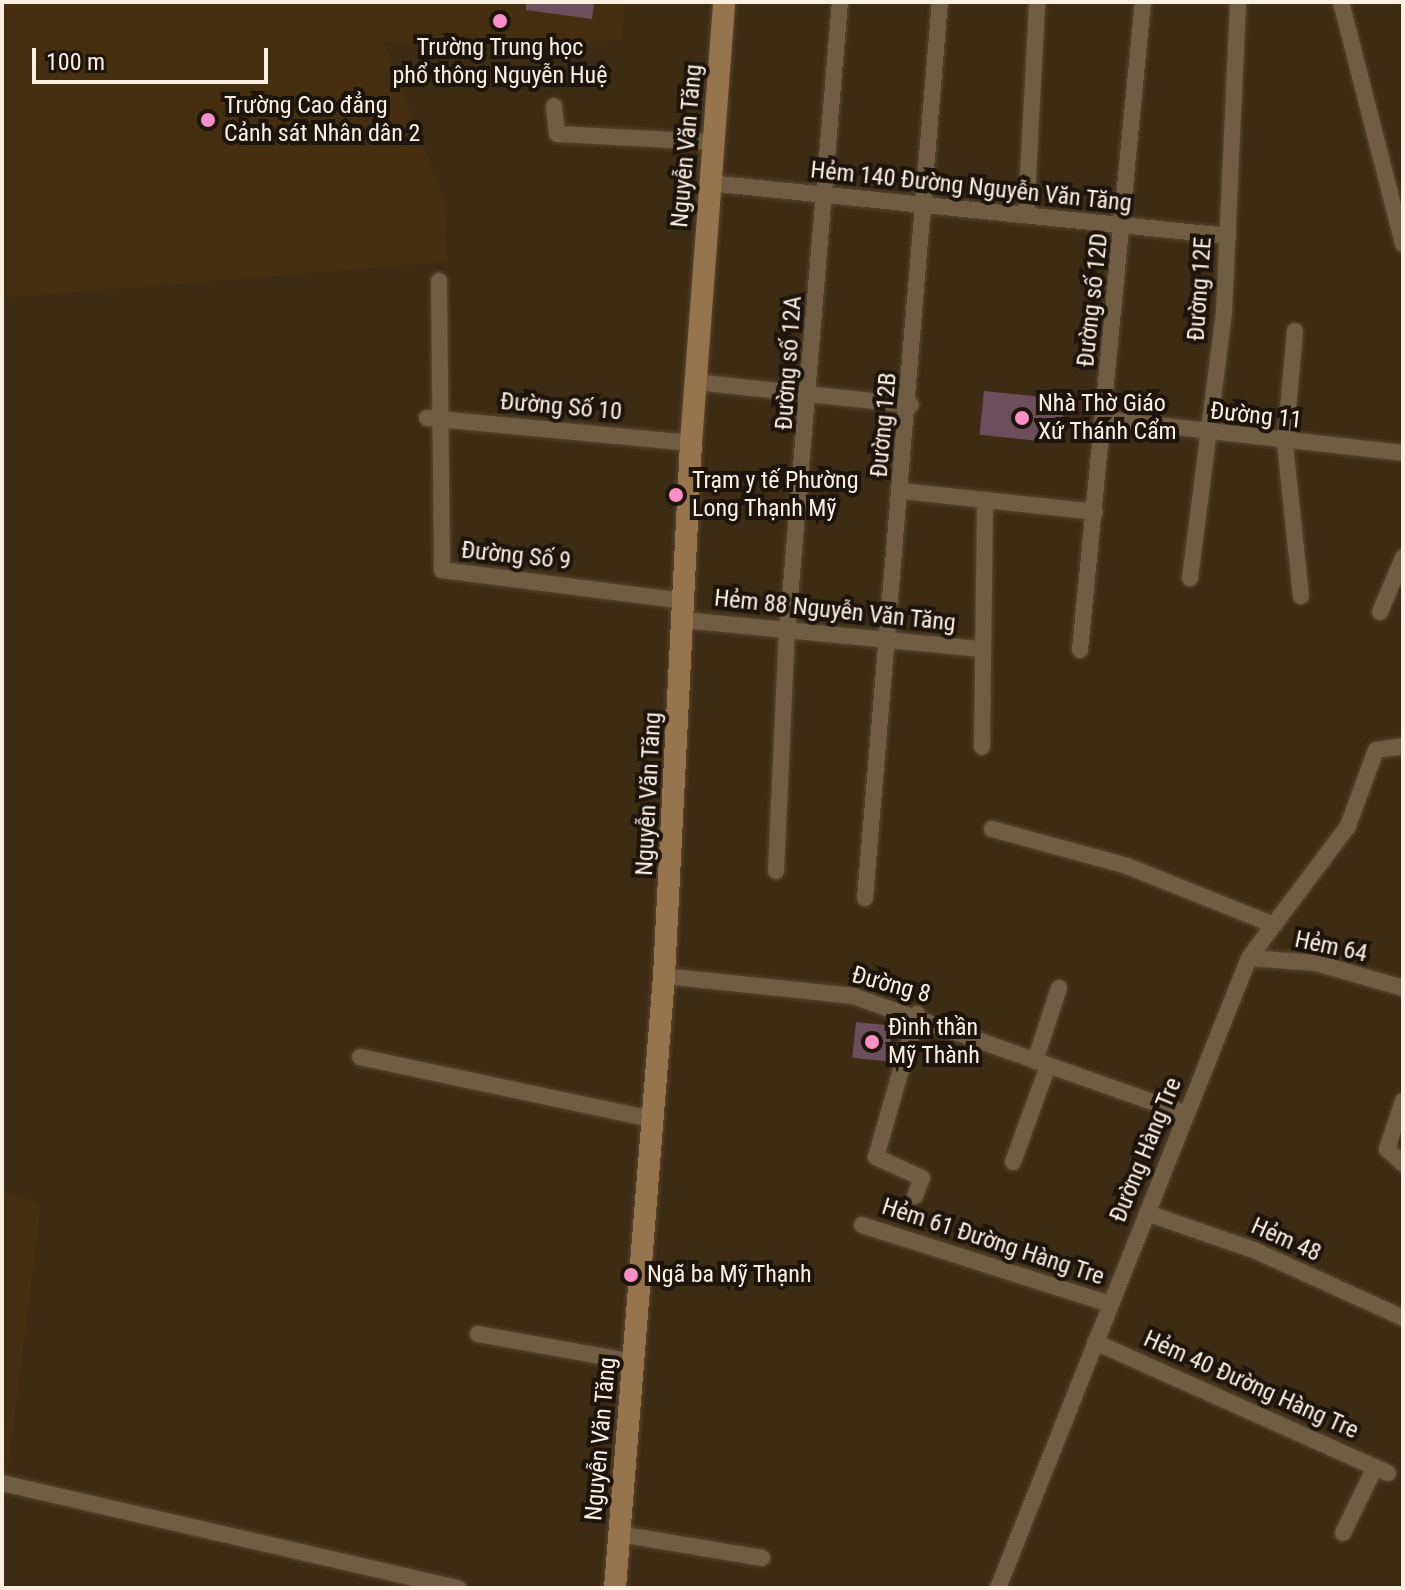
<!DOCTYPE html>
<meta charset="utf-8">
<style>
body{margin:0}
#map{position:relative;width:1405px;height:1590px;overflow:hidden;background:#3d2b14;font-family:"Roboto Condensed",sans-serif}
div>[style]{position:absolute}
.built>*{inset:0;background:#462e11}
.building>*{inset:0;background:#6c4e5c;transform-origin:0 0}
.roads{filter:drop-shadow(0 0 2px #584631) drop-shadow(0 0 2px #584631)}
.minor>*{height:16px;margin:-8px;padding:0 8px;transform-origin:8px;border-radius:8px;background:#715c44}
.secondary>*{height:22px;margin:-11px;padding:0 11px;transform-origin:11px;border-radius:11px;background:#96744d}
.dots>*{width:22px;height:22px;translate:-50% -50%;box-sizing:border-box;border:4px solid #1d150b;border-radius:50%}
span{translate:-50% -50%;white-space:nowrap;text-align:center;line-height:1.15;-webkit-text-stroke:8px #1d150b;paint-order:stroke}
.poi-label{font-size:24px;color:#fbefe2}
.left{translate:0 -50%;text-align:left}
.street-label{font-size:24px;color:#fbefe2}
.frame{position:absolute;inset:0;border:4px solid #fbefe2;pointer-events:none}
.scale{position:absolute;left:32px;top:48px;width:236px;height:36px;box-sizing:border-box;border:4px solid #fbefe2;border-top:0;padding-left:10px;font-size:24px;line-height:28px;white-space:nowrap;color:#fbefe2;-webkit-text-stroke:6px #1d150b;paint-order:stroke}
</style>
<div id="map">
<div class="built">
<div style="clip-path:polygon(2px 2px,625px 2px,621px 40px,476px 49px,383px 41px,444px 199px,447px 262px,2px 298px)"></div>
<div style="clip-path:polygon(2px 1191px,41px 1203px,2px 1515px)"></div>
</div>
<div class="building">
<div style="clip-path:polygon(526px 2px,594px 2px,592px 19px,526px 10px)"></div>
<div style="left:984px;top:391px;width:81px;height:44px;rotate:6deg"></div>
<div style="left:856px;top:1022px;width:36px;height:36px;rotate:6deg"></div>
</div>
<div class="roads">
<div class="minor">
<div style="left:1341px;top:2px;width:250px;rotate:75.6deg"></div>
<div style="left:554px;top:106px;width:28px;rotate:84deg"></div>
<div style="left:557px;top:134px;width:156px;rotate:2.9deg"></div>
<div style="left:709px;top:183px;width:522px;rotate:5.83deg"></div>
<div style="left:1026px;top:215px;width:213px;rotate:-87deg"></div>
<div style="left:439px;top:281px;width:289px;rotate:89.4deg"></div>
<div style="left:442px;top:570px;width:245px;rotate:7.3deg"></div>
<div style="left:1295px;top:331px;width:113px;rotate:95.1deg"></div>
<div style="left:1285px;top:444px;width:153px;rotate:84deg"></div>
<div style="left:695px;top:382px;width:217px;rotate:6.1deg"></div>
<div style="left:427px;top:418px;width:265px;rotate:5.4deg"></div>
<div style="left:1105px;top:419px;width:300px;rotate:6.5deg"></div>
<div style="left:902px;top:491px;width:194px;rotate:6.2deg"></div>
<div style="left:1190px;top:578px;width:268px;rotate:-82.7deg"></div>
<div style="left:1224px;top:312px;width:310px;rotate:-87.4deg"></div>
<div style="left:1380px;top:612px;width:59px;rotate:-66.9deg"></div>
<div style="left:684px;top:620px;width:298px;rotate:5.6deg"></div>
<div style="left:1080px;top:650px;width:651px;rotate:-84.45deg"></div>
<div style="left:982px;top:747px;width:244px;rotate:-89.3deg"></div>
<div style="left:992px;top:829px;width:140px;rotate:15.3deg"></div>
<div style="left:1127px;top:866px;width:158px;rotate:21.9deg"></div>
<div style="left:776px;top:871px;width:238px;rotate:-87.4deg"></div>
<div style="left:787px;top:633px;width:633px;rotate:-85.2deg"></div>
<div style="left:865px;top:898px;width:899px;rotate:-85.22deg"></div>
<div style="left:1249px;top:958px;width:67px;rotate:4.3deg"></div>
<div style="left:1316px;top:963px;width:91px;rotate:16deg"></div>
<div style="left:664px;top:976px;width:190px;rotate:6deg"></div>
<div style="left:853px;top:996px;width:353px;rotate:19.5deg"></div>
<div style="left:360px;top:1057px;width:299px;rotate:12deg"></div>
<div style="left:1035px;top:1061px;width:77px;rotate:-71.8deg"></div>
<div style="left:1403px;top:1101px;width:51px;rotate:108.4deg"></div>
<div style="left:1387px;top:1149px;width:22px;rotate:43deg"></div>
<div style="left:1013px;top:1162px;width:102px;rotate:-70deg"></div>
<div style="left:915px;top:1196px;width:19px;rotate:-69deg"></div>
<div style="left:922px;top:1178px;width:51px;rotate:-155.5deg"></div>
<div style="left:876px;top:1157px;width:149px;rotate:-74deg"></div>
<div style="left:1147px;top:1213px;width:113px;rotate:19.1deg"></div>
<div style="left:1254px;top:1250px;width:164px;rotate:24.5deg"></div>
<div style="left:862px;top:1225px;width:260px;rotate:17.7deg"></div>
<div style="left:478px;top:1334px;width:158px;rotate:10.2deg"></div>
<div style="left:1095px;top:1342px;width:321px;rotate:24.1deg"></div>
<div style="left:2px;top:1483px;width:468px;rotate:13deg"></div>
<div style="left:1343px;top:1533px;width:73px;rotate:-64.1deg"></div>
<div style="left:619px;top:1534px;width:145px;rotate:9.5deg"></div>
<div style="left:998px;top:1588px;width:678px;rotate:-68.28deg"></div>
<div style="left:1249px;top:958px;width:165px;rotate:-53.1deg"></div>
<div style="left:1348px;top:826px;width:81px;rotate:-69.8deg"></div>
<div style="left:1376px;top:750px;width:27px;rotate:-8deg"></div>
</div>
<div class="secondary">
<div style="left:615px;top:1588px;width:614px;rotate:-85.42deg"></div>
<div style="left:664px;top:976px;width:534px;rotate:-87.1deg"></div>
<div style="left:691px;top:443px;width:442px;rotate:-85.7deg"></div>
</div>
</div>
<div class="dots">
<div style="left:500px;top:21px;background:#fa8fc8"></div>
<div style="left:208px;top:120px;background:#fa8fc8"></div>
<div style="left:1022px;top:418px;background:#fa8fc8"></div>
<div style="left:676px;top:495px;background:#fa8fc8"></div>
<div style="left:872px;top:1042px;background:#fa8fc8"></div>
<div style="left:631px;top:1275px;background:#fa8fc8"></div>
</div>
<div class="poi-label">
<span style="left:500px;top:62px">Trường Trung học<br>phổ thông Nguyễn Huệ</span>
<span class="left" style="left:224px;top:120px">Trường Cao đẳng<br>Cảnh sát Nhân dân 2</span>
<span class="left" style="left:1038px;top:418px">Nhà Thờ Giáo<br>Xứ Thánh Cẩm</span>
<span class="left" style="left:692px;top:495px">Trạm y tế Phường<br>Long Thạnh Mỹ</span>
<span class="left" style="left:888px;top:1042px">Đình thần<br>Mỹ Thành</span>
<span class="left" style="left:647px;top:1275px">Ngã ba Mỹ Thạnh</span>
</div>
<div class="street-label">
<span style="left:687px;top:146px;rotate:-85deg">Nguyễn Văn Tăng</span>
<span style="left:971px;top:187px;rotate:6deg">Hẻm 140 Đường Nguyễn Văn Tăng</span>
<span style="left:1200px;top:289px;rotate:-86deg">Đường 12E</span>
<span style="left:1093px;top:300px;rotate:-84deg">Đường số 12D</span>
<span style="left:789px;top:363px;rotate:-86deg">Đường số 12A</span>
<span style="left:561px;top:407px;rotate:5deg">Đường Số 10</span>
<span style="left:1256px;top:416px;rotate:6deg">Đường 11</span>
<span style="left:884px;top:425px;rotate:-85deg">Đường 12B</span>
<span style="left:516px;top:556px;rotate:6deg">Đường Số 9</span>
<span style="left:835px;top:611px;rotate:6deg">Hẻm 88 Nguyễn Văn Tăng</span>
<span style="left:649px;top:794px;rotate:-87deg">Nguyễn Văn Tăng</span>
<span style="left:1331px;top:947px;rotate:12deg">Hẻm 64</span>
<span style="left:891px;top:985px;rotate:15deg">Đường 8</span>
<span style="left:1146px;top:1150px;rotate:-68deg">Đường Hàng Tre</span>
<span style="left:1286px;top:1240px;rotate:24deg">Hẻm 48</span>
<span style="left:993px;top:1242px;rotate:18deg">Hẻm 61 Đường Hàng Tre</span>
<span style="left:1251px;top:1385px;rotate:24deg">Hẻm 40 Đường Hàng Tre</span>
<span style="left:601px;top:1439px;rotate:-85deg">Nguyễn Văn Tăng</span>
</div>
<div class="frame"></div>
<div class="scale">100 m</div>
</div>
